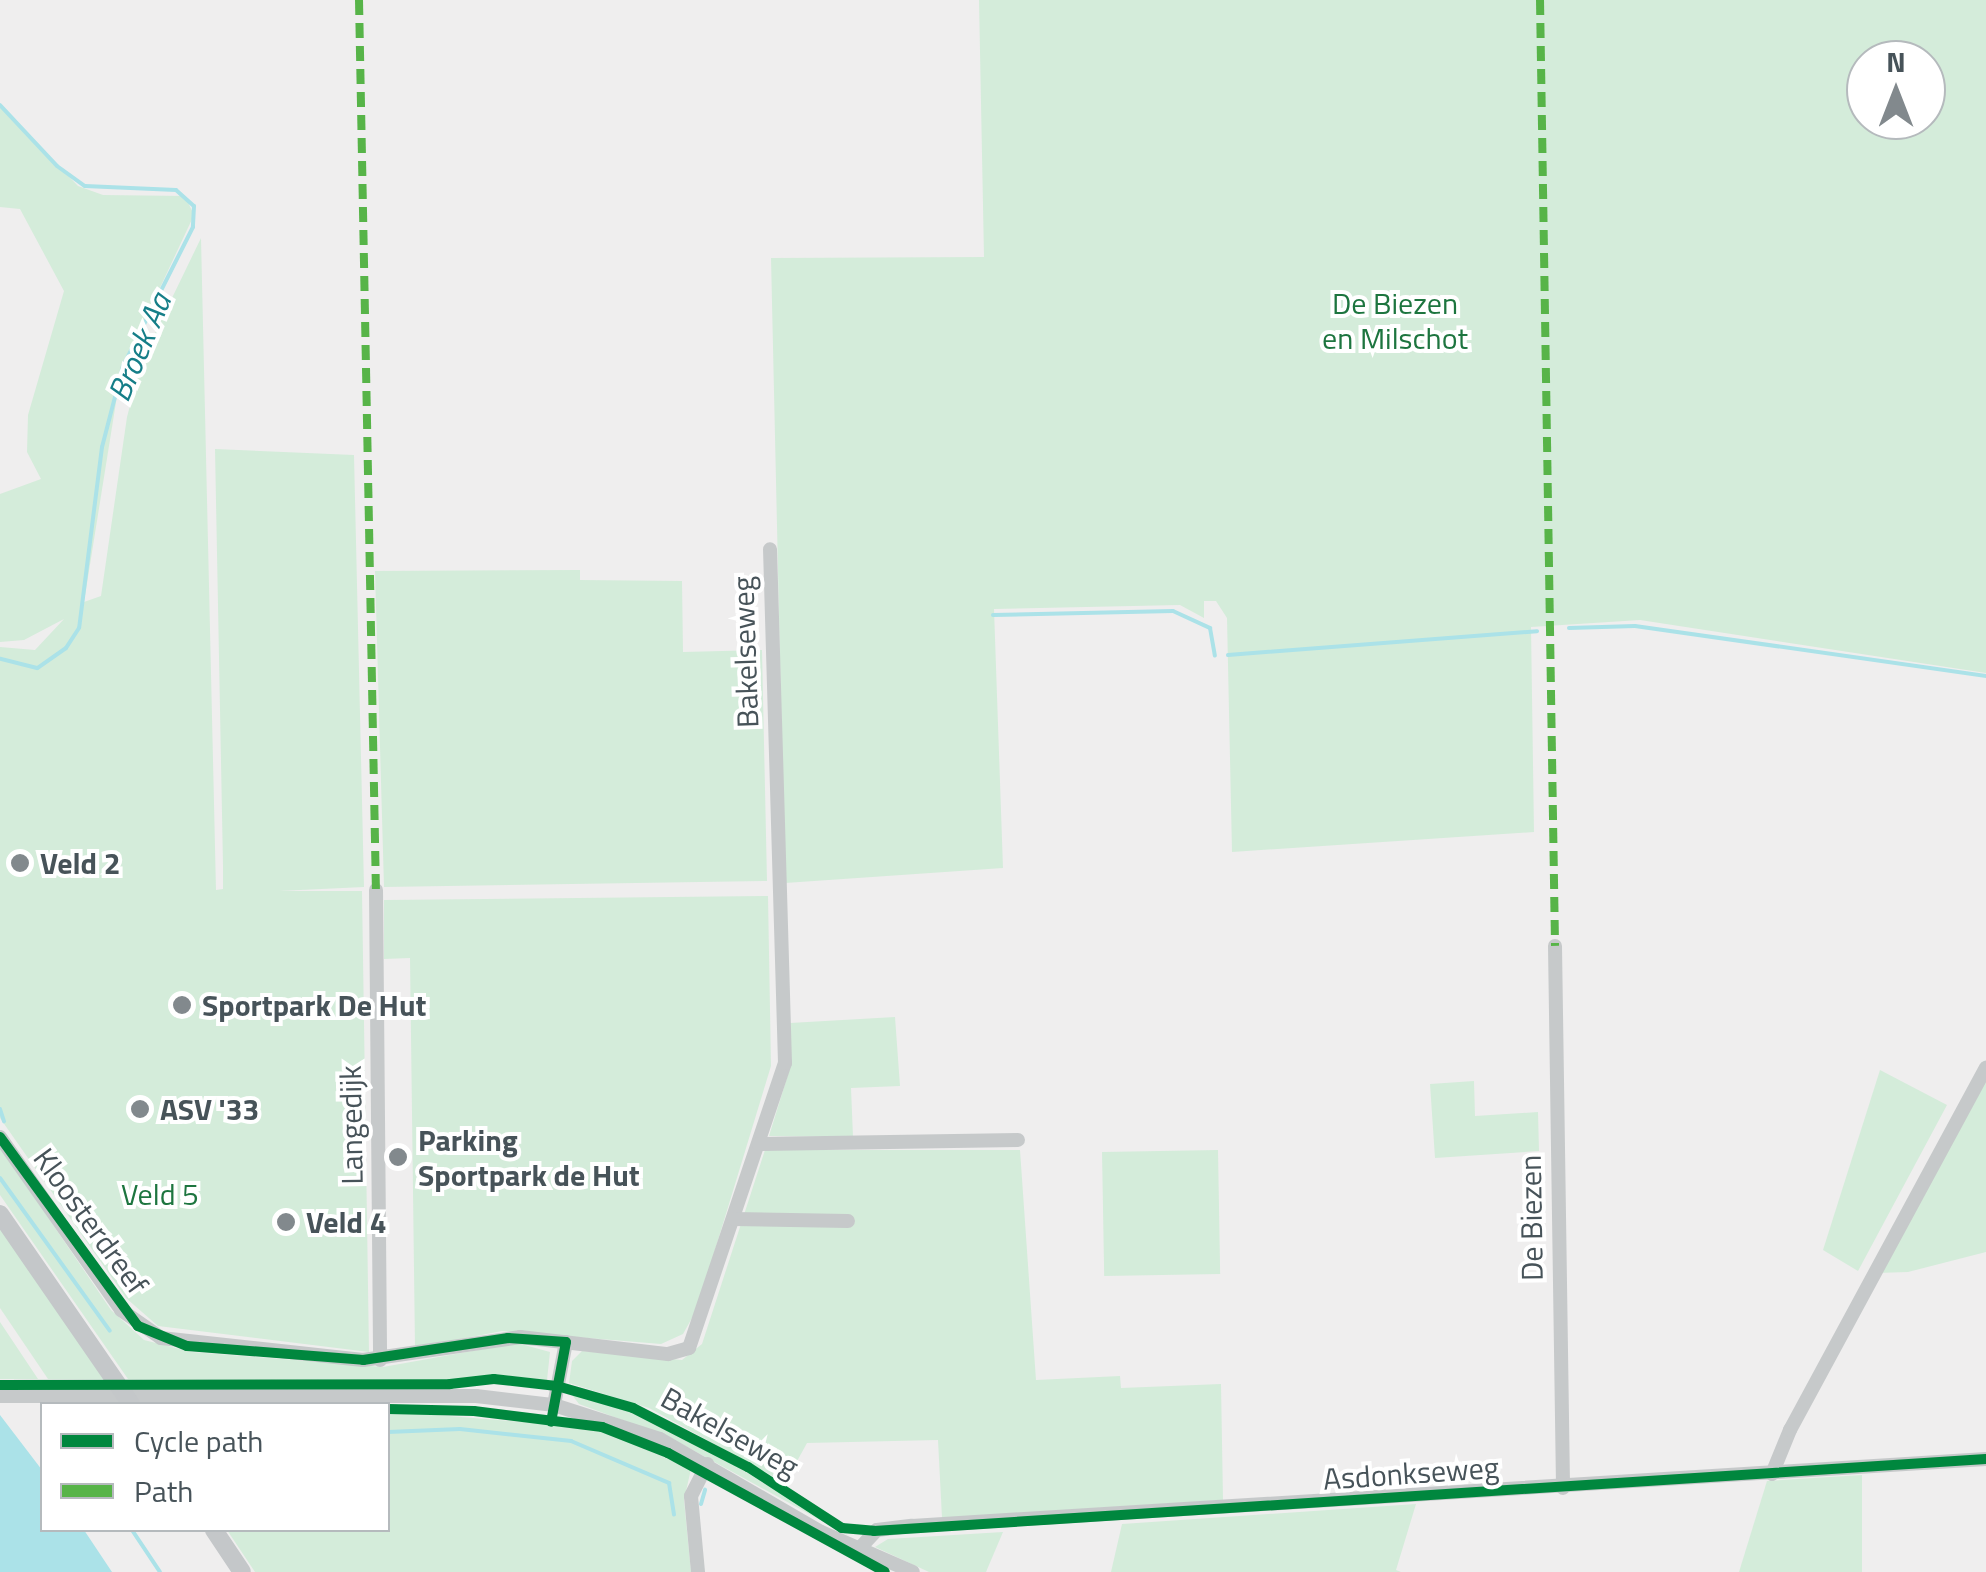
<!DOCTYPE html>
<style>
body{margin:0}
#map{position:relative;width:1986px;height:1572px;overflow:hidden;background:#efeeee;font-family:"Titillium Web",sans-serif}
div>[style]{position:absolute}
.green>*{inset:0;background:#d4ecda;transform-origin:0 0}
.water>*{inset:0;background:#abe2e8}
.stream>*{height:4px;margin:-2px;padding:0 2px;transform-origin:2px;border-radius:2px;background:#abe2e8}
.minor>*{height:14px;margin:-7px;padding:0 7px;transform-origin:7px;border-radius:7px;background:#c6c9ca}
.major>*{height:18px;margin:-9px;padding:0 9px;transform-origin:9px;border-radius:9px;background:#c4c7c9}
.quiet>*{height:8px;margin-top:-4px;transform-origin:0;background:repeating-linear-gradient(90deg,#57b448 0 15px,transparent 0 23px)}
.cycleway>*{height:10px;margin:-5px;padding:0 5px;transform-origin:5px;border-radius:5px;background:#00873e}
.dots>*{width:28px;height:28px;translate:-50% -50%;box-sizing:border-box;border:5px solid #fff;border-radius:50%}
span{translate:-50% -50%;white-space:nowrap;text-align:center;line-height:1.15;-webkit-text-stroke:8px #fff;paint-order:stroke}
.park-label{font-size:30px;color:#1d753f}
.street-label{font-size:30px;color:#475359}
.poi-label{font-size:30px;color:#475359;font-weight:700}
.left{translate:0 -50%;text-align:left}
.water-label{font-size:32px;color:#157e88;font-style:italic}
.legend{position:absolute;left:40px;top:1402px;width:350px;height:130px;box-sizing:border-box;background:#fff;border:2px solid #b5babd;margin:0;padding:12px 18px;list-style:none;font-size:30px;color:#475359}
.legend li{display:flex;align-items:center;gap:20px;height:50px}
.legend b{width:50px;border:2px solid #b5babd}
.north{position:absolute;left:1846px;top:40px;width:100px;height:100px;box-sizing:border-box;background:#fff;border:2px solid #b5babd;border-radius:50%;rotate:0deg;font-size:28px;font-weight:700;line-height:40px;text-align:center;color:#475359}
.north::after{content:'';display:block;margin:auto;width:35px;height:45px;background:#82898d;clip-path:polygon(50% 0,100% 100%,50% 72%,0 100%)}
</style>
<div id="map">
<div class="green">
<div style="clip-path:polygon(evenodd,979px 0,1986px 0,1986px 673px,1640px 620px,1531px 627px,1534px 832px,1232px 852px,1227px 618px,1216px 601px,1204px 601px,1204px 618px,1180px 605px,994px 609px,1003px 868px,785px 883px,771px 258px,984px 257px,979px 0,1866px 60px,1926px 60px,1926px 120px,1866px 120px,1866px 60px)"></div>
<div style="clip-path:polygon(0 105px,78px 186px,103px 195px,185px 196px,194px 215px,121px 371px,84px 602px,101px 596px,127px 417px,142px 360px,201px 238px,216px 890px,223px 889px,223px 866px,215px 449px,354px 455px,364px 887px,279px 891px,362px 891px,369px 1352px,158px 1326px,126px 1298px,0 1118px,0 647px,35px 650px,64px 619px,24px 640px,0 642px,0 494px,41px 479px,27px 452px,28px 415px,64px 291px,20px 209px,0 207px)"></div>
<div style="clip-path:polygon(580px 570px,580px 580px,682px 581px,683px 652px,762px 650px,767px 881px,384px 887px,375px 571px)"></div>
<div style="clip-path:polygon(768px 896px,771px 1066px,697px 1309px,683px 1334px,661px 1344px,502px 1331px,415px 1348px,410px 958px,384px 959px,384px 900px)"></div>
<div style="clip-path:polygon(895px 1017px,900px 1086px,851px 1088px,853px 1137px,769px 1136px,790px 1068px,790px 1023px)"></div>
<div style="clip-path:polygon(1986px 1066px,1986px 1252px,1908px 1272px,1877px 1273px)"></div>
<div style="clip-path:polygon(1880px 1070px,1947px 1105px,1858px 1271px,1823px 1250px)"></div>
<div style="clip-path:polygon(1474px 1081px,1475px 1116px,1538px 1112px,1539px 1151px,1435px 1158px,1430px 1084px)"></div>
<div style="clip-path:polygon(0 1147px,111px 1310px,144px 1340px,192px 1352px,383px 1367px,517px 1343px,550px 1352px,547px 1380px,494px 1374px,454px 1380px,128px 1379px,0 1195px)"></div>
<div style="clip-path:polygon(765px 1150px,1020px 1150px,1036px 1380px,1120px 1376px,1121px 1388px,1221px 1384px,1223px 1500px,942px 1518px,938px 1440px,807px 1443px,785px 1483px,649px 1408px,569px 1383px,572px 1361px,582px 1351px,682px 1360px,702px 1344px)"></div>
<div style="left:1218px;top:1150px;width:124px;height:116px;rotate:89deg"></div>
<div style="clip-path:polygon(0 1225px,107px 1379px,48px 1379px,0 1308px)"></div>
<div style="clip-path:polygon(0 1322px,38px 1379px,0 1379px)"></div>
<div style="clip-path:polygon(569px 1391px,631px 1410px,704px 1446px,851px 1537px,671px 1438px,579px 1404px)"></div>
<div style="clip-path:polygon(388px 1411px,597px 1428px,691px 1469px,684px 1500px,691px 1572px,255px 1572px,227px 1530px,388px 1530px)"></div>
<div style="clip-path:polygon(1862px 1475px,1862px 1572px,1739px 1572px,1767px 1481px)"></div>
<div style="clip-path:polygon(1416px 1504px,1396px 1570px,1401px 1572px,1111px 1572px,1122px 1524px)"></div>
<div style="clip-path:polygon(1003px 1532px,986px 1572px,929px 1572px,875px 1547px,888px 1539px)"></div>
</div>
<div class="water">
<div style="clip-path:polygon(0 1415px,42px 1470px,42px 1530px,84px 1530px,112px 1572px,0 1572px)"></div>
</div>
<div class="stream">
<div style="left:0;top:105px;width:83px;rotate:46.9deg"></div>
<div style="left:57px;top:166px;width:34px;rotate:36deg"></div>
<div style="left:85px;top:186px;width:91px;rotate:2.5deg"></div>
<div style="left:176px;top:190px;width:24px;rotate:42deg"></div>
<div style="left:194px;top:206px;width:21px;rotate:93deg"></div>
<div style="left:193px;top:227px;width:156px;rotate:116.7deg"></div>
<div style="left:123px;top:366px;width:84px;rotate:104.5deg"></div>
<div style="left:102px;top:447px;width:182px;rotate:97.2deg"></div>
<div style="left:79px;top:628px;width:24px;rotate:123deg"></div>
<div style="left:66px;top:648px;width:35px;rotate:145deg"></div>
<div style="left:37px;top:668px;width:38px;rotate:-166deg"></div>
<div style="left:993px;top:615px;width:180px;rotate:-1.3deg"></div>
<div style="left:1173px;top:611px;width:41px;rotate:24.7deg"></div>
<div style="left:1210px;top:628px;width:28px;rotate:80deg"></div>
<div style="left:1569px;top:628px;width:66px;rotate:-1.7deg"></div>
<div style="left:1635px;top:626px;width:355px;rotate:8.1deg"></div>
<div style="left:1228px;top:655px;width:310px;rotate:-4.4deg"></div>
<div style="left:0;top:1109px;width:13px;rotate:72deg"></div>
<div style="left:0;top:1178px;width:188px;rotate:54.3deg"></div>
<div style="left:388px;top:1432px;width:72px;rotate:-2.4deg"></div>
<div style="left:460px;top:1429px;width:112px;rotate:6.2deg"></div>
<div style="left:571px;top:1441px;width:107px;rotate:23.2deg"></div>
<div style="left:669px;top:1483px;width:32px;rotate:81deg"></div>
<div style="left:701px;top:1504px;width:15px;rotate:-74deg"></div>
<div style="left:132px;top:1530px;width:50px;rotate:56.3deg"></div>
</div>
<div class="minor">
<div style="left:376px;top:890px;width:470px;rotate:89.5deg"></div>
<div style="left:1555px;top:946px;width:542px;rotate:89.15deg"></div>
<div style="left:0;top:1137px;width:211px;rotate:55deg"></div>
<div style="left:121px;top:1310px;width:49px;rotate:35deg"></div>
<div style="left:161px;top:1338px;width:203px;rotate:6.2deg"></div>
<div style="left:363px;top:1360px;width:159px;rotate:-8.3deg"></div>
<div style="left:520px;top:1337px;width:149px;rotate:6.6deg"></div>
<div style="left:668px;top:1354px;width:22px;rotate:-16deg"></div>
<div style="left:689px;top:1348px;width:301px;rotate:-71.4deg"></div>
<div style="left:785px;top:1063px;width:514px;rotate:-91.67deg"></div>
<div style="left:759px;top:1144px;width:259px;rotate:-0.9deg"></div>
<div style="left:734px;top:1219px;width:114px;rotate:1deg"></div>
<div style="left:0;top:1396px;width:476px"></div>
<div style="left:476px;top:1396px;width:79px;rotate:6.6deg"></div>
<div style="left:554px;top:1405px;width:111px;rotate:17.8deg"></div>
<div style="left:660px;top:1439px;width:186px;rotate:30deg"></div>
<div style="left:821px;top:1532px;width:100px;rotate:23.5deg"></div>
<div style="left:554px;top:1405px;width:64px;rotate:-79.2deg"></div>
<div style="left:1772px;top:1474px;width:48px;rotate:-67.8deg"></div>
<div style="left:1790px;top:1430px;width:412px;rotate:-61.6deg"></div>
<div style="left:859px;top:1549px;width:26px;rotate:-47deg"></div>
<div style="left:877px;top:1530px;width:35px;rotate:-7deg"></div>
<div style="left:912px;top:1526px;width:1076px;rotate:-3.57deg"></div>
<div style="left:698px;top:1572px;width:76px;rotate:-95.3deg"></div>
<div style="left:691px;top:1496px;width:36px;rotate:-63deg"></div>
</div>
<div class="major">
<div style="left:0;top:1214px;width:231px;rotate:55.4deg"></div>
<div style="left:214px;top:1530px;width:50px;rotate:56.3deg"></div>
</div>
<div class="quiet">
<div style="left:359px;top:0;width:890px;rotate:88.91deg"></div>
<div style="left:1540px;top:0;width:946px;rotate:89.09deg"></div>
</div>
<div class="cycleway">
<div style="left:0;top:1137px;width:234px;rotate:53.9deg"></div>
<div style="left:138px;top:1326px;width:53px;rotate:22.2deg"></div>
<div style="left:187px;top:1346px;width:177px;rotate:4.5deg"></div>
<div style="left:363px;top:1360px;width:147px;rotate:-8.6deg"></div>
<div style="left:508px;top:1338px;width:58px;rotate:3.9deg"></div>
<div style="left:566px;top:1342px;width:81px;rotate:100.6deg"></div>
<div style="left:0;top:1385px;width:450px;rotate:-0.1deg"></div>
<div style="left:450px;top:1384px;width:44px;rotate:-6.5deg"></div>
<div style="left:494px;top:1379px;width:63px;rotate:6.3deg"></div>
<div style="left:557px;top:1386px;width:79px;rotate:16.1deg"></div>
<div style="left:633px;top:1408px;width:129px;rotate:27.2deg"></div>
<div style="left:748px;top:1467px;width:112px;rotate:33deg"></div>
<div style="left:842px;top:1528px;width:32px;rotate:5deg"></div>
<div style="left:874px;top:1531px;width:1114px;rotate:-3.7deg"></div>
<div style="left:388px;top:1409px;width:86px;rotate:1.3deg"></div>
<div style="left:474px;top:1411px;width:129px;rotate:7.1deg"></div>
<div style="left:602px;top:1427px;width:71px;rotate:21.5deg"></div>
<div style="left:668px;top:1453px;width:247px;rotate:28.7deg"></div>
</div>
<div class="dots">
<div style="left:20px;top:863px;background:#82898d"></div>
<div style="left:182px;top:1005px;background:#82898d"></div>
<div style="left:140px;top:1109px;background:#82898d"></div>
<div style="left:398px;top:1157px;background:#82898d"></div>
<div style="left:286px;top:1222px;background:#82898d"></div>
</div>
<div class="park-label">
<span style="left:1395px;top:320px">De Biezen<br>en Milschot</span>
<span style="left:160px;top:1194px">Veld 5</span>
</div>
<div class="street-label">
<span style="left:745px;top:652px;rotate:-92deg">Bakelseweg</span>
<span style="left:351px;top:1125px;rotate:-91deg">Langedijk</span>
<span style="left:1531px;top:1218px;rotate:-91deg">De Biezen</span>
<span style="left:91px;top:1221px;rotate:54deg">Kloosterdreef</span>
<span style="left:730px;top:1432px;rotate:29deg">Bakelseweg</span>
<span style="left:1411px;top:1473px;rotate:-4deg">Asdonkseweg</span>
</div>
<div class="poi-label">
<span class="left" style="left:40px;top:863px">Veld 2</span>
<span class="left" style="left:202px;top:1005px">Sportpark De Hut</span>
<span class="left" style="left:160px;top:1109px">ASV '33</span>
<span class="left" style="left:418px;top:1157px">Parking<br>Sportpark de Hut</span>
<span class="left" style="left:306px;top:1222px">Veld 4</span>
</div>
<div class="water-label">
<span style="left:139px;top:347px;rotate:-67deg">Broek Aa</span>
</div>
<ul class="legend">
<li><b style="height:12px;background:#00873e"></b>Cycle path</li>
<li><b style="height:12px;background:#57b448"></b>Path</li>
</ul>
<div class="north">N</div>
</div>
